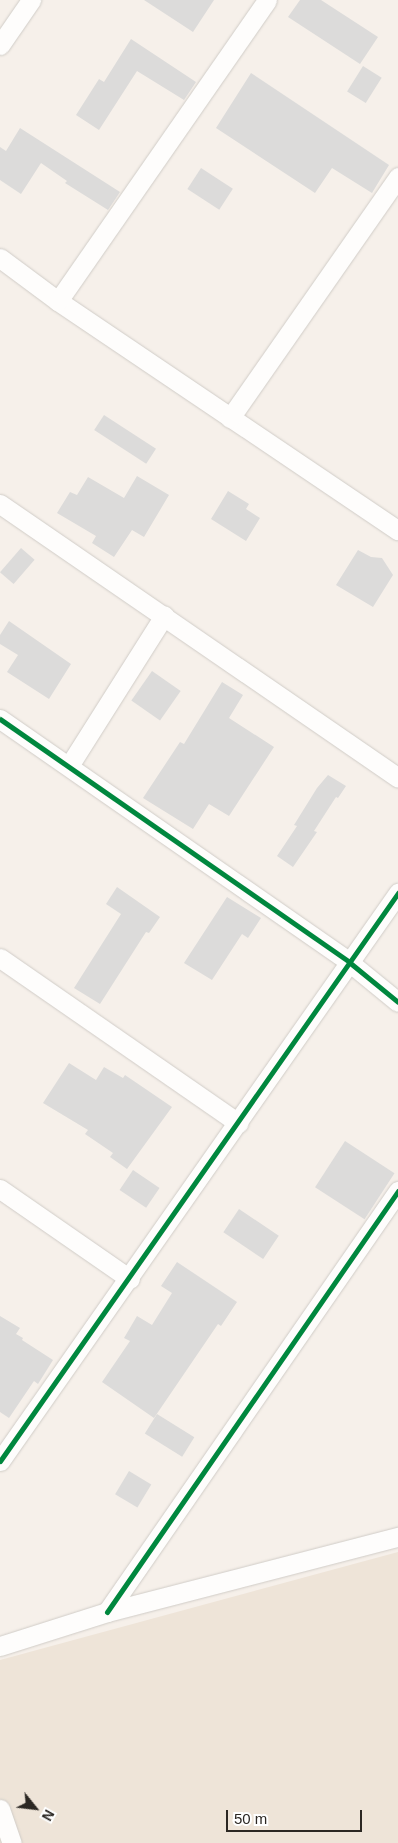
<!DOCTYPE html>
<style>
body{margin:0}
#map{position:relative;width:398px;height:1843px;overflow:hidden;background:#f6f0ea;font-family:Helvetica,sans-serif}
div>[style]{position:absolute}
.built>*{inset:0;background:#eee4d8}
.building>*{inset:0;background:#dcdbda;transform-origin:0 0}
.roads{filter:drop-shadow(0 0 1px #d0ccc7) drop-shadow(0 0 1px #d0ccc7)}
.minor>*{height:19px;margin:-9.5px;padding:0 9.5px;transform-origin:9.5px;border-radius:9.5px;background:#fefdfc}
.cycleway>*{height:5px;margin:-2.5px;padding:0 2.5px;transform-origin:2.5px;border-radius:2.5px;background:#00873e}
span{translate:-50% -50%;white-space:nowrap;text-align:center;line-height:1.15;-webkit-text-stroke:5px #fff;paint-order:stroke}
.north{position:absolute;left:10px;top:1783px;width:50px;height:50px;-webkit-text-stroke:4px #fff;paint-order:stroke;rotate:119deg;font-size:14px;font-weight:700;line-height:20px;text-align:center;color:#2b2723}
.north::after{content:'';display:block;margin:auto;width:18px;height:22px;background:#2b2723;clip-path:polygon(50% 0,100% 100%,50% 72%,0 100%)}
.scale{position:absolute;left:226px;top:1810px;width:136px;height:22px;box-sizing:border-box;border:2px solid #2b2723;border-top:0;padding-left:6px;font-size:15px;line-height:18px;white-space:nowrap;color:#2b2723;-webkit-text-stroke:4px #fff;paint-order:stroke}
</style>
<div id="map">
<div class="built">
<div style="clip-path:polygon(398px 1552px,398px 1843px,0 1843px,0 1660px)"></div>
</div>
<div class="building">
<div style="clip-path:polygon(144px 0,214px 0,193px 32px)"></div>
<div style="clip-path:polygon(300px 0,321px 0,378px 37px,360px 64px,288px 17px)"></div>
<div style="clip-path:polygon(131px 39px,196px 82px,184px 100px,137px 71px,99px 130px,76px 115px,99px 79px,104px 82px)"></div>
<div style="left:363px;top:66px;width:22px;height:30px;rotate:32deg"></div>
<div style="clip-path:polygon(251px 73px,389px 165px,372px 193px,332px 168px,315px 193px,216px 128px)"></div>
<div style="clip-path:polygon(20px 128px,120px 192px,108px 210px,65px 183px,67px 181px,41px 163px,21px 194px,0 180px,0 147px,6px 151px)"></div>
<div style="left:201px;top:168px;width:38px;height:25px;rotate:33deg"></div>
<div style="left:104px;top:415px;width:62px;height:18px;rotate:33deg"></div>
<div style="clip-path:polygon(137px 476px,169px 495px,144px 537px,132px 530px,114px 557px,92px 543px,96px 536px,57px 513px,70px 492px,77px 495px,88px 477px,124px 498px)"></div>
<div style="clip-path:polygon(228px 491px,249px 504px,246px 509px,260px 518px,246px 541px,211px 519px)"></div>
<div style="left:21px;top:548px;width:18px;height:32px;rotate:41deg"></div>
<div style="clip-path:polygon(358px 550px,371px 557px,382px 558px,393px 575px,373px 607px,336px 585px)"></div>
<div style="clip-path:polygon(9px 621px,71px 664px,49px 699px,7px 672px,18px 655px,0 644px,0 635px)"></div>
<div style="left:152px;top:671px;width:35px;height:36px;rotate:35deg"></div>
<div style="clip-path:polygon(222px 682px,243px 695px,229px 718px,274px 747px,229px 816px,209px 804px,193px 829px,143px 798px,180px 742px,184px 744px)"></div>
<div style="clip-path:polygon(328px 775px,346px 786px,338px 798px,336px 797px,314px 831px,317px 832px,293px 867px,277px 856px,297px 826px,294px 825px,317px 788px)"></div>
<div style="clip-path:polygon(117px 887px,160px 917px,149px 933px,146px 932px,100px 1004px,74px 988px,121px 914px,106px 904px)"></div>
<div style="clip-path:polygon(227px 897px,261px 918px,248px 938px,242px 934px,212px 980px,184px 963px)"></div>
<div style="clip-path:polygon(69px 1063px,96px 1080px,104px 1067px,123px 1078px,125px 1075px,172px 1107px,127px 1169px,110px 1157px,113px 1153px,85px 1134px,88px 1130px,43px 1103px)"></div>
<div style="left:345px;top:1141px;width:59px;height:55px;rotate:33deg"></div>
<div style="left:133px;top:1170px;width:32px;height:24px;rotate:34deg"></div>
<div style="left:239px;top:1209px;width:48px;height:28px;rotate:34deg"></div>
<div style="clip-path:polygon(177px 1262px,237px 1302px,221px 1326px,218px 1324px,154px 1418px,102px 1382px,130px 1341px,124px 1338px,137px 1316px,152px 1325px,172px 1293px,161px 1286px)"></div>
<div style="clip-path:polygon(0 1316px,20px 1328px,16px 1334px,23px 1338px,22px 1340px,53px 1360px,38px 1384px,34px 1381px,9px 1418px,0 1412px)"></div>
<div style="left:157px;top:1414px;width:44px;height:23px;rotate:32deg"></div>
<div style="left:129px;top:1471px;width:26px;height:27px;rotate:31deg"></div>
</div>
<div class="roads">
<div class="minor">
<div style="left:0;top:45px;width:55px;rotate:-55.4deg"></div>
<div style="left:0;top:258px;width:72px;rotate:36.6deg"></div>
<div style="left:58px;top:301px;width:410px;rotate:34deg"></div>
<div style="left:58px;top:301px;width:366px;rotate:-55.2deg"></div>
<div style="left:230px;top:418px;width:294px;rotate:-55.1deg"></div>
<div style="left:0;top:504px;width:483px;rotate:34.5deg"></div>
<div style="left:0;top:719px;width:425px;rotate:34.8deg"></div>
<div style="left:349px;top:962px;width:63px;rotate:39.2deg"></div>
<div style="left:69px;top:766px;width:178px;rotate:-57.7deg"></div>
<div style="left:0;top:958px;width:290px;rotate:34.7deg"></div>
<div style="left:0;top:1189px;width:158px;rotate:34.7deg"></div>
<div style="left:0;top:1461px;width:694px;rotate:-54.98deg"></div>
<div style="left:107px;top:1612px;width:512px;rotate:-55.35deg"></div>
<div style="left:0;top:1646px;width:112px;rotate:-17.6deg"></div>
<div style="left:107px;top:1612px;width:301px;rotate:-14.5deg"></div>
<div style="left:0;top:1809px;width:36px;rotate:71deg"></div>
</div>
</div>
<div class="cycleway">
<div style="left:0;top:719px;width:425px;rotate:34.8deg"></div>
<div style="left:349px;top:962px;width:63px;rotate:39.2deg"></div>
<div style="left:0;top:1461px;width:694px;rotate:-54.98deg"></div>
<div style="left:107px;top:1612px;width:512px;rotate:-55.35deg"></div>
</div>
<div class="north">N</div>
<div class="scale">50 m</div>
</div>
